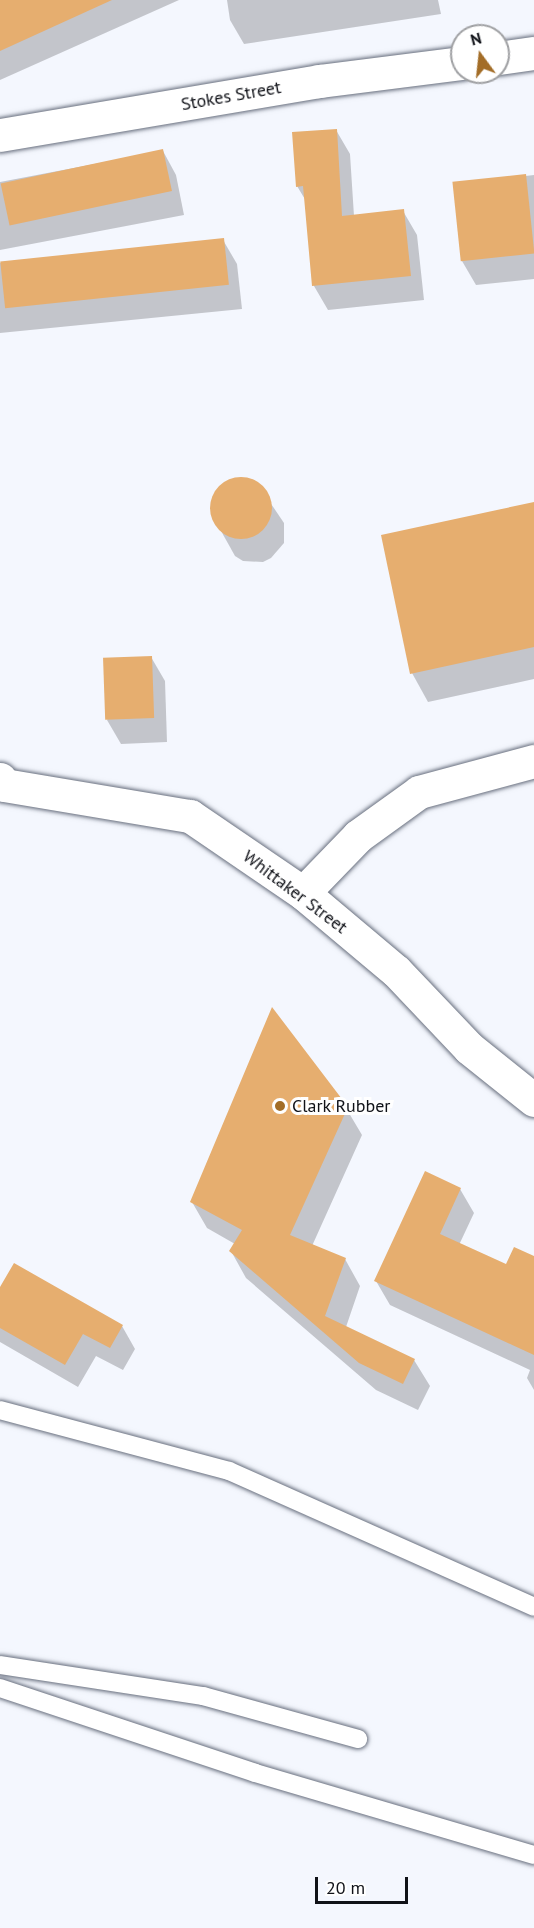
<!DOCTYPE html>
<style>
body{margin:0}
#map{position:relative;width:534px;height:1928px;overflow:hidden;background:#f4f7fe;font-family:"PT Sans",sans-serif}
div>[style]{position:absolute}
.shadow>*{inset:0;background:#0003}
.building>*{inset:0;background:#e6ae6f;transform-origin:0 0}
.round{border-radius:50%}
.roads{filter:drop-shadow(0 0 2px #686f7e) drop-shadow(0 0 2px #686f7e)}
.lane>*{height:18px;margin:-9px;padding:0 9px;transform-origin:9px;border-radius:9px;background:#fff}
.street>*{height:33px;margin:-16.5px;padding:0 16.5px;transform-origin:16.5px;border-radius:16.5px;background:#fff}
.dots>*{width:16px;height:16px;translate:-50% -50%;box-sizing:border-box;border:3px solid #fff;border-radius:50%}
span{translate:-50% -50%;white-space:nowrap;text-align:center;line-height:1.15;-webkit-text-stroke:6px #fff;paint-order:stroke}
.street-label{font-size:18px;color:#101218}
.poi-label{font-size:18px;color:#101218}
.left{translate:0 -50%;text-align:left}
.north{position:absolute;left:450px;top:24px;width:60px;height:60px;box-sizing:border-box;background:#fff;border:2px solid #9fa0a3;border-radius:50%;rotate:345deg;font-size:16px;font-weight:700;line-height:24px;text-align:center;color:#101218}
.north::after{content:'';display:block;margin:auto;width:21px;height:27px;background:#a36d27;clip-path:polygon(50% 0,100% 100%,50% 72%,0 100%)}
.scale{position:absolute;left:315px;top:1877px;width:93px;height:27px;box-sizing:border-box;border:3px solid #101218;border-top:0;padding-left:8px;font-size:18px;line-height:21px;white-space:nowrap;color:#101218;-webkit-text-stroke:4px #fff;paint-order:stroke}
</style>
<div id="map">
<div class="shadow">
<div style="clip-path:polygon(0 0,179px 0,0 80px)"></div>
<div style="clip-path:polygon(227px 0,438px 0,441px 14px,244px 44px,230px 20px)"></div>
<div style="clip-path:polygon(336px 130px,350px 154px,354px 216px,403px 211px,417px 235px,424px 300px,328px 310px,314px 286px,306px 201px,297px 186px)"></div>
<div style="clip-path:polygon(163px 151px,176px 175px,184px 215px,0 250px,0 182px)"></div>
<div style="clip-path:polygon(534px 175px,534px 279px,476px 285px,462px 261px,454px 184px)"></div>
<div style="clip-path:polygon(223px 240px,237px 264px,242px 309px,0 333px,0 263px)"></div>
<div style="clip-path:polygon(238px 478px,257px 483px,284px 523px,284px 543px,271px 558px,263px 562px,243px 561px,235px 556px,211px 513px,211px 503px,220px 486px)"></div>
<div style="clip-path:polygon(534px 503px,534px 679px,428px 702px,412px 673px)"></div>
<div style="clip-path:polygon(151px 657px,165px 681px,167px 742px,121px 744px,107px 720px)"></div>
<div style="clip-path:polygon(346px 1108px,362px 1135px,312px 1246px,345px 1259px,360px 1286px,346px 1327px,414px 1360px,430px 1386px,418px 1410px,376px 1390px,246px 1278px,231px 1251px,235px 1244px,207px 1228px,192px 1202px)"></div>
<div style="clip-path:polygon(460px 1189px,474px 1213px,459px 1245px,506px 1266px,534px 1258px,534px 1390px,527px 1378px,530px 1370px,390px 1305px,376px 1281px)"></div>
<div style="clip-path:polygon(0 1290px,122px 1326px,135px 1349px,123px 1370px,96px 1356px,78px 1387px,0 1342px)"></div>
</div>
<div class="building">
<div style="clip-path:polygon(0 0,112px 0,0 51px)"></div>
<div style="clip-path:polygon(337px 129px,342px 216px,404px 209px,411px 276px,312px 286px,303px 186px,296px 187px,292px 132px)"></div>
<div style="left:163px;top:149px;width:43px;height:166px;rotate:78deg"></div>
<div style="left:526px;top:174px;width:80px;height:74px;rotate:84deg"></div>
<div style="left:224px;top:238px;width:47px;height:225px;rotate:84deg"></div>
<div class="round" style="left:210px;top:477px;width:62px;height:62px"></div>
<div style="clip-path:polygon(534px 502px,534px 647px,410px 674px,381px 535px)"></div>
<div style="left:152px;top:656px;width:62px;height:49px;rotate:88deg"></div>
<div style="clip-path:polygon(272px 1007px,348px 1107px,290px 1235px,346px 1258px,325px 1316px,415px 1359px,403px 1384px,359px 1363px,229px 1251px,242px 1230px,190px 1202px)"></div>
<div style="clip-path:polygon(425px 1171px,461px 1188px,440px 1234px,506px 1264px,514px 1247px,534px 1256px,534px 1355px,374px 1281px)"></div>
<div style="clip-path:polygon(14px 1263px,123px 1325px,110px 1348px,83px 1334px,65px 1365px,0 1328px,0 1287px)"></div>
</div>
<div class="roads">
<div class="lane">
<div style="left:0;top:1410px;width:237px;rotate:14.9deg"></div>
<div style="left:229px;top:1471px;width:334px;rotate:24deg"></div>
<div style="left:0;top:1665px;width:205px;rotate:8.7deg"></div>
<div style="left:203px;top:1696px;width:161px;rotate:15.5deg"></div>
<div style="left:0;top:1688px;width:269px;rotate:18.4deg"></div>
<div style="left:255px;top:1773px;width:291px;rotate:16.4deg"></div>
</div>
<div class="street">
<div style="left:498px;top:58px;width:36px;rotate:-8deg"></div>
<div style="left:0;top:135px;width:324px;rotate:-9.6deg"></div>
<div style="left:319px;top:81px;width:144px;rotate:-7.2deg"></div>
<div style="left:0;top:779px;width:7px;rotate:56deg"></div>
<div style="left:4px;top:785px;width:189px;rotate:9.5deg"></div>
<div style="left:190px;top:816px;width:137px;rotate:34.3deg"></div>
<div style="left:303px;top:893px;width:121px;rotate:40deg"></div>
<div style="left:396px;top:971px;width:106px;rotate:46.5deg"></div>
<div style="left:469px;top:1048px;width:83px;rotate:38.7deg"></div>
<div style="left:303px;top:893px;width:79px;rotate:-46deg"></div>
<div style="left:358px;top:836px;width:75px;rotate:-35.8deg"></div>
<div style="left:419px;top:792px;width:119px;rotate:-15.1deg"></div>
</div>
</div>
<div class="dots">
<div style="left:280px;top:1106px;background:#a36d27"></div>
</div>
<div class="street-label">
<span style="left:231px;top:96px;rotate:-10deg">Stokes Street</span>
<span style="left:295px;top:892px;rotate:37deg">Whittaker Street</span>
</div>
<div class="poi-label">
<span class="left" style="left:292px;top:1106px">Clark Rubber</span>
</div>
<div class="north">N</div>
<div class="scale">20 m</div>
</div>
